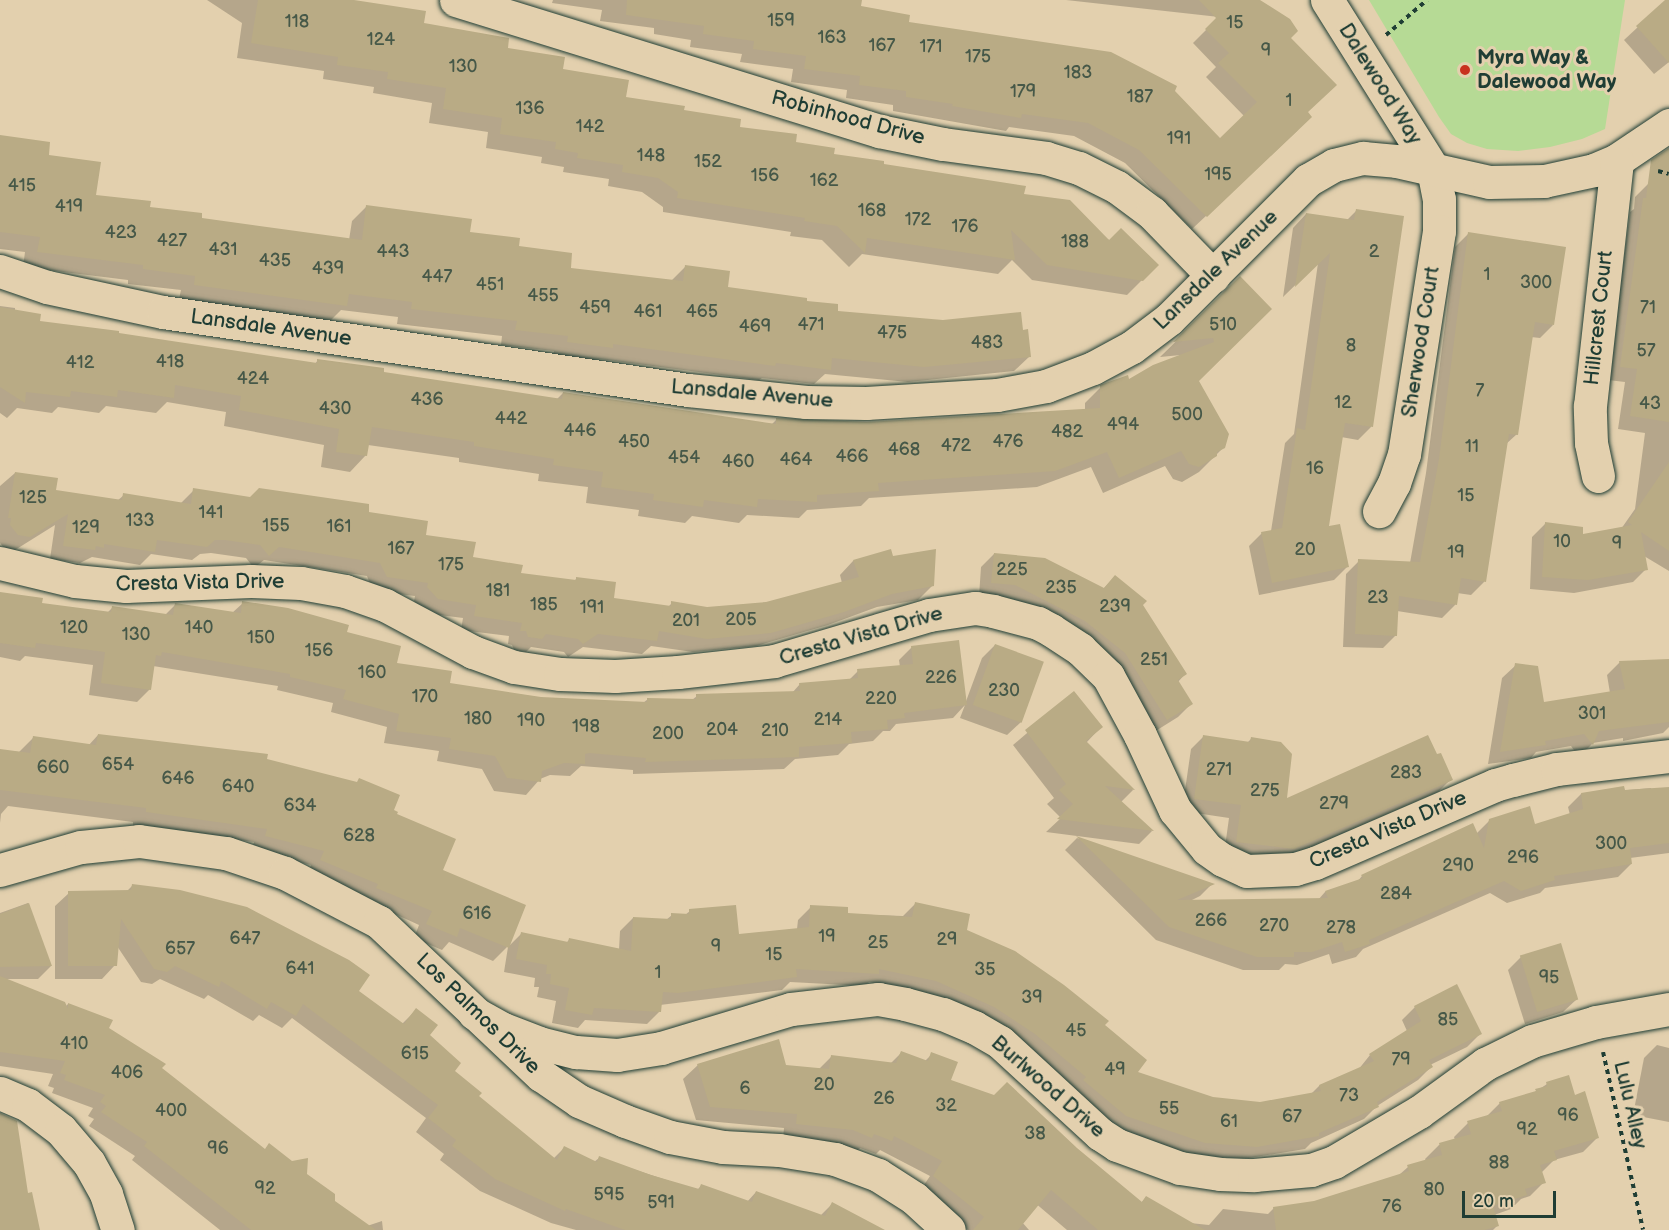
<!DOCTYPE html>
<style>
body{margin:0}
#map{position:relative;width:1669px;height:1230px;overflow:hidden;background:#e3d0ae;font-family:"Balsamiq Sans",sans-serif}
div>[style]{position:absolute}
.green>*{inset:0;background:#b6da95}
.shadow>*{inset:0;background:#0003}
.building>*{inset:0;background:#b9ab85;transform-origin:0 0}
.path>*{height:4px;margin-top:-2px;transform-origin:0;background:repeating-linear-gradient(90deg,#1f3d34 0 4.5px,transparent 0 9px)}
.roads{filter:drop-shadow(0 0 2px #1f3d34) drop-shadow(0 0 2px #1f3d34)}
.minor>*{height:33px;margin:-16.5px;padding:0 16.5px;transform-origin:16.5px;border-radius:16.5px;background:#e3d0ae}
.dots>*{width:16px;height:16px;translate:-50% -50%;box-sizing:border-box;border:3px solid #e3d0ae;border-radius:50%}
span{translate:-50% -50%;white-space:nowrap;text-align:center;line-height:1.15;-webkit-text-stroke:6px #e3d0ae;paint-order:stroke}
.number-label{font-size:18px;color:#465848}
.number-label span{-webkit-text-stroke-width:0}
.poi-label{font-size:21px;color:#1f3d34;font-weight:700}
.left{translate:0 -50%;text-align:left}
.street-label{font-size:21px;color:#1f3d34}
.scale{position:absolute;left:1462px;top:1191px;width:94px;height:27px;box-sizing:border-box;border:3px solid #1f3d34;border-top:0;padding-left:8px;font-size:18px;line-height:21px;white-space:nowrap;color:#1f3d34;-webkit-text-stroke:4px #e3d0ae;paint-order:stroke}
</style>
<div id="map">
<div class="green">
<div style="clip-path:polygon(1369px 0,1625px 0,1605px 129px,1582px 139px,1550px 147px,1518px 151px,1487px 149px,1467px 143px,1451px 134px,1439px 117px)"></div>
</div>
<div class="shadow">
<div style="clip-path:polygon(207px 0,344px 0,506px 50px,624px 98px,683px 112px,832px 155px,1023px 195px,1157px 265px,1127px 295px,1032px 280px,1012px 260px,998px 274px,862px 254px,849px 267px,822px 240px,790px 236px,791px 232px,663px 212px,663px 207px,642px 192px,608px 186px,609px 179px,563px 172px,564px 167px,541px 163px,542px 157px,486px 148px,488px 132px,429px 123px,432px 103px,373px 93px,374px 87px,323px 79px,324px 71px,237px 58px,242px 23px)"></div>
<div style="clip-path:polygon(553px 0,843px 0,908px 24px,1173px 92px,1220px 140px,1244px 116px,1206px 77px,1216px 67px,1193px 43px,1219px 17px,1066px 0,1257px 0,1289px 38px,1307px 112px,1297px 131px,1192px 229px,1125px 163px,1074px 136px,1009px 127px,1006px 131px,893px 111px,893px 105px,846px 98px,847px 90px,791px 82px,793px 69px,740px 62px,742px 54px,690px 47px,691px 40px,654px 34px,654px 28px,600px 21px,602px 10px,552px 3px)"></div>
<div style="clip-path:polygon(1667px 0,1669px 0,1669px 62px,1654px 74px,1624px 40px)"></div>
<div style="clip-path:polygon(0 136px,47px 156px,94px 196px,148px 209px,201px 219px,349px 240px,352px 221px,367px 206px,517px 248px,569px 269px,671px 281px,685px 267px,727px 289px,805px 302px,836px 312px,1022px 332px,1030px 356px,1014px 371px,908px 382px,825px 374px,814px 384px,762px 378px,759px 380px,600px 359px,596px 362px,553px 357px,554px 351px,501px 345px,502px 336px,397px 324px,398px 317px,341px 310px,330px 321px,179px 299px,181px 290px,128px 284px,128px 280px,23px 267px,25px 252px,0 249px)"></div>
<div style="clip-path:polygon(1649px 183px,1669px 186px,1669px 571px,1644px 556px,1646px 569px,1633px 582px,1574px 593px,1530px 589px,1532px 537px,1545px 524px,1581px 536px,1621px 529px,1635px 509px,1645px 433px,1618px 429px,1625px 382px,1608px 380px,1630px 212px,1634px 209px,1635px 197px)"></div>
<div style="clip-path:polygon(1356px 211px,1371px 427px,1358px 440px,1341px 437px,1327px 528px,1347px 567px,1334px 580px,1259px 595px,1249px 546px,1262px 533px,1271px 531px,1285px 443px,1294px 434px,1318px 263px,1283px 297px,1293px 228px,1306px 214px,1347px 220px)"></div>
<div style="clip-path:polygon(1468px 234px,1553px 325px,1540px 338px,1531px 337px,1517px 434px,1505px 445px,1484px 582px,1471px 595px,1457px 593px,1455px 605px,1442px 618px,1397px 611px,1396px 635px,1383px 648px,1343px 647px,1346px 574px,1359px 561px,1410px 563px,1426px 473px,1455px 247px)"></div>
<div style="clip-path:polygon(1240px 279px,1270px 309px,1197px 381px,1224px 447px,1199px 472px,1182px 482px,1173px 479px,1165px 466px,1103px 493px,1091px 467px,1037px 487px,869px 498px,861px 506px,807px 510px,799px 518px,747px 515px,739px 523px,692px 516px,685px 523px,638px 516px,639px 510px,586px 503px,588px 487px,538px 481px,539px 474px,459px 462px,459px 458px,368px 445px,366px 455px,350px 472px,321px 467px,324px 445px,224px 426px,226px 412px,167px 402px,156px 413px,106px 406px,99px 413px,58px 407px,52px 413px,17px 408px,7px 418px,0 413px,0 306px,15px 308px,15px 311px,39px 322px,117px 334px,314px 365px,318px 360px,382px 373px,557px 399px,563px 393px,771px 425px,777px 419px,867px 423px,1085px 410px,1085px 403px,1101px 387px,1129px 381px,1181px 355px,1160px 357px)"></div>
<div style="clip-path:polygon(15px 473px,54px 492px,117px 501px,124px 495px,180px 504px,194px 490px,367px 514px,472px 559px,520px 574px,573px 582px,577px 578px,612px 599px,668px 607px,672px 603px,707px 608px,767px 603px,842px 583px,840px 575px,853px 561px,890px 551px,892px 558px,932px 586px,918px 600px,877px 607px,828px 625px,756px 646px,693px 652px,651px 646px,642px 654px,583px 647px,568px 657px,564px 652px,531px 647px,526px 652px,514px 650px,512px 645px,508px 644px,509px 636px,461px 630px,463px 618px,424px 613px,414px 601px,415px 596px,373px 591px,367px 576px,264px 560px,254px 568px,246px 558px,211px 553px,200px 554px,192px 560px,151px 554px,140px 565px,92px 557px,80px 563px,50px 559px,55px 525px,15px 550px,4px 548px,0 543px,0 486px)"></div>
<div style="clip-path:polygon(994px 554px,1103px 589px,1115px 577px,1141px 605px,1185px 674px,1178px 682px,1191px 704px,1178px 717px,1154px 732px,1112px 666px,979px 596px,981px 567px)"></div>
<div style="clip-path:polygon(0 593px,40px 604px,107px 613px,112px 608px,165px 615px,175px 605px,232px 613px,243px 603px,346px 634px,395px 664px,448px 685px,541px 699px,643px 703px,648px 699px,692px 700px,697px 696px,792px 693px,800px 684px,848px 681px,858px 671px,900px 667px,899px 660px,912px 647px,965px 704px,982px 658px,995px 645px,1042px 662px,1021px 722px,1007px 735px,960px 718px,965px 705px,953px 718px,896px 724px,890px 731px,883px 731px,873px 741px,849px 744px,838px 755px,795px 759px,784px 769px,633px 774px,633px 770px,581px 766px,570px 776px,550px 775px,540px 779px,526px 795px,494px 791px,482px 769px,437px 761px,439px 751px,384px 743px,387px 727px,331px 712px,333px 703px,277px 690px,278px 686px,153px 666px,150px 689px,137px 702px,89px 695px,93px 665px,25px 656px,20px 661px,0 657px)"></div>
<div style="clip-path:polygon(1669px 661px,1669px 727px,1663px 733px,1623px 741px,1623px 738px,1593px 743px,1579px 757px,1571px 746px,1536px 752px,1531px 758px,1488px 764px,1502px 678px,1516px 665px,1542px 704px,1610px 693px,1607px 675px,1620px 662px)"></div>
<div style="clip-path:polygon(1074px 693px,1101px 727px,1086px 743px,1133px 790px,1121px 802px,1152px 831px,1139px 844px,1046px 832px,1061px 818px,1047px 804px,1054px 798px,1013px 745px)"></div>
<div style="clip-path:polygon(98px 735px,266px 760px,392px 811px,507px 947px,493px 961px,449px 942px,442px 950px,414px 938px,419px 925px,308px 874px,311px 865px,252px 850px,254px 842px,133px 826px,133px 822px,8px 806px,1px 814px,0 823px,0 750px,19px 752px,33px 738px,88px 746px)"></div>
<div style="clip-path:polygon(1204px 736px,1247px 743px,1251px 739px,1285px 800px,1436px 756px,1451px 779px,1438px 792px,1280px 861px,1224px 854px,1229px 818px,1182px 811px,1191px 749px)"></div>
<div style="clip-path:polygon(1651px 788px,1652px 791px,1669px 790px,1669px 853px,1630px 858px,1631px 864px,1618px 877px,1545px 888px,1540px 893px,1507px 903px,1490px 893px,1363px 949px,1356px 957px,1332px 964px,1329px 954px,1297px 965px,1285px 964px,1279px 970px,1243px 970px,1156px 940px,1065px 850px,1077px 838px,1212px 884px,1200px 896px,1188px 902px,1318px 900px,1325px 892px,1357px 882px,1362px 876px,1476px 834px,1490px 820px,1534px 826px,1570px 815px,1568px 807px,1581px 794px)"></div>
<div style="clip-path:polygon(132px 886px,247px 908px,348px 961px,357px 992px,402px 1024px,416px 1010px,428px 1036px,453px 1072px,477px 1096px,553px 1159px,564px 1148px,594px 1162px,599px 1158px,697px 1190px,701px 1186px,747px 1202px,756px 1192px,820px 1216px,832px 1204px,882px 1230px,576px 1230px,551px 1223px,480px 1191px,440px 1160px,444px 1154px,416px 1132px,426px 1118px,292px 1018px,282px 1028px,259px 1015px,253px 1021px,208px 995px,204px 999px,160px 979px,152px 984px,141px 982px,117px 946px,115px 965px,102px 979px,55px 979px,55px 906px,69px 893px,126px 892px)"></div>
<div style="clip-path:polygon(28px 903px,51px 966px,38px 979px,4px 979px,65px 1007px,68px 1004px,108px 1029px,264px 1150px,306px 1175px,334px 1202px,367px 1226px,382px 1221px,383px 1230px,220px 1230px,132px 1160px,135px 1156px,89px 1126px,94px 1119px,88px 1116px,93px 1108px,52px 1093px,54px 1088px,48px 1086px,53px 1074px,0 1066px,0 913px)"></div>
<div style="clip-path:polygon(916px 903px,965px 931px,1103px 1026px,1135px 1072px,1213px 1099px,1260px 1103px,1311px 1094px,1319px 1086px,1358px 1070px,1370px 1055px,1407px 1031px,1402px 1020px,1415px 1007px,1480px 1034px,1467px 1047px,1430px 1065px,1431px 1067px,1418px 1080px,1377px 1106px,1364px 1119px,1311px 1143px,1305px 1149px,1243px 1159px,1192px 1155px,1112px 1129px,923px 993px,869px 982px,865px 986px,790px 982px,782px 990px,660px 1005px,660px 1011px,647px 1024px,585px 1020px,578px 1028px,552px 1023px,556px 1001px,537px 997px,539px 987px,534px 987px,535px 978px,504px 972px,508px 947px,521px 934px,566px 943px,569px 940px,619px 950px,620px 931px,633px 918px,666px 920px,672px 915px,685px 915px,690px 911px,737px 936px,797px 929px,798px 920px,811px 907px,846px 914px,903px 916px)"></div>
<div style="clip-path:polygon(1521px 957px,1577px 999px,1563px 1012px,1525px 1024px,1508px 970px)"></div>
<div style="clip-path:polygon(1657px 1045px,1669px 1048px,1669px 1122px,1633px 1115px,1644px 1058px)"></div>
<div style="clip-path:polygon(901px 1053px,924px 1062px,932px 1054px,950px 1080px,1076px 1149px,1141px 1203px,1146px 1197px,1190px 1223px,1209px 1225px,1223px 1209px,1268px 1214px,1274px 1208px,1314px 1203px,1399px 1175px,1408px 1167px,1426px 1161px,1425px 1159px,1439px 1145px,1455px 1140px,1454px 1137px,1468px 1123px,1485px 1118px,1500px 1103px,1532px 1094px,1547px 1084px,1574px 1097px,1597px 1138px,1583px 1152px,1554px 1160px,1541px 1173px,1544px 1182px,1530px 1196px,1521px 1199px,1511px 1209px,1494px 1215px,1497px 1226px,1493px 1230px,1067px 1230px,943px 1125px,939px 1128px,1029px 1230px,968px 1230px,920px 1191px,930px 1176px,880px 1150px,876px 1154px,860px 1148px,857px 1151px,783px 1138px,784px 1128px,696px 1120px,683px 1079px,698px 1065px,785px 1066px,818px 1070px,831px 1057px,890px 1064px)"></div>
</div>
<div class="building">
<div style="clip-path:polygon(258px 0,354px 0,426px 11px,424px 23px,509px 38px,508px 48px,565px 57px,563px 69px,629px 80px,626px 97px,685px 106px,684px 110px,741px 119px,740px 127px,797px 134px,796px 142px,835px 148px,834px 154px,884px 161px,884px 164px,1026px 186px,1024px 194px,1070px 200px,1109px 240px,1121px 228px,1159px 265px,1143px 281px,1047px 265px,1011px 230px,1015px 260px,867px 238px,865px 253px,837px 226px,804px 221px,805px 218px,677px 198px,678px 192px,658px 178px,622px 172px,623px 165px,577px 158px,578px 153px,555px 149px,556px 142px,500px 134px,502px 118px,443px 109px,446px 88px,387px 79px,388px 72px,337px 65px,338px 57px,251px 43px)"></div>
<div style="clip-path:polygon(627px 0,862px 0,861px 6px,910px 15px,909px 22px,1111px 52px,1177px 86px,1175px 91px,1220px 138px,1257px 102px,1218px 63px,1229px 53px,1205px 29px,1216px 18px,1199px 0,1260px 0,1290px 19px,1298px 31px,1291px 38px,1337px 85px,1308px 112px,1312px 117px,1207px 217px,1139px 150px,1088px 123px,1022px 114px,1021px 118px,952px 106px,953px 104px,906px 97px,906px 91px,859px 85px,860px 76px,804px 69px,806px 56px,753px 49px,754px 41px,703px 34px,704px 26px,626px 15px)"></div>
<div style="clip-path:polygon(1665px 0,1669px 0,1669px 63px,1636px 26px)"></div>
<div style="clip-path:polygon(0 135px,50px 142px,49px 155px,101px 162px,96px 195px,151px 201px,150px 207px,202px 213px,202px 218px,362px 240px,366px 205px,472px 219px,470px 232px,520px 238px,519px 246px,572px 253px,571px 268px,683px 281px,685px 265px,730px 271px,728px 287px,807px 298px,807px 301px,838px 304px,838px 311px,943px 320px,1021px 312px,1023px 330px,1028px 329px,1031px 357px,924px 367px,832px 358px,831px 370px,776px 363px,775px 366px,613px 344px,613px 348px,567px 342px,568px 336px,515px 330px,517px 321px,411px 309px,412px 302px,349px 294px,347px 306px,194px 285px,195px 276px,143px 269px,143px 265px,37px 252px,40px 237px,0 232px)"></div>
<div style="clip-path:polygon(1669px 148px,1669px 422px,1630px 416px,1637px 369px,1620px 367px,1643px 198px,1646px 198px,1651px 160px)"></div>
<div style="clip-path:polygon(1356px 209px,1404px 216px,1373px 427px,1345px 423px,1329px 526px,1340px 524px,1349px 567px,1272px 583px,1261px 532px,1282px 528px,1297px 428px,1305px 430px,1330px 253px,1295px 287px,1306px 213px,1354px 220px)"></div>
<div style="clip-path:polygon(1468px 232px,1566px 247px,1554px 325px,1535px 322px,1518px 435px,1509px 434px,1486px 582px,1461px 578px,1457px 605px,1399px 596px,1397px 636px,1355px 634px,1358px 559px,1420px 562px,1439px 459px)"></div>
<div style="clip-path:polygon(1240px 276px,1272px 309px,1199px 381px,1229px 434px,1225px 448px,1217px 452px,1217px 456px,1199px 467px,1189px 464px,1181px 451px,1119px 478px,1107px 452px,1055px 471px,878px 483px,879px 491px,817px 495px,817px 502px,758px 499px,757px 507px,704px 500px,703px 507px,653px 500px,654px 494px,601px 487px,603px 472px,553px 465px,554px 459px,474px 446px,474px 442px,372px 427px,367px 456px,336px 452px,339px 429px,239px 410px,241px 396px,175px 385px,174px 398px,118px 390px,117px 397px,71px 391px,70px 397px,26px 392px,25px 403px,0 387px,0 307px,41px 314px,40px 321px,119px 331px,119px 333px,317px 363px,317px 359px,384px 368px,384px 372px,562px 399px,563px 392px,776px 424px,776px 418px,867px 422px,1100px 408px,1100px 385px,1128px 375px,1129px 379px,1153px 365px,1214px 342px,1213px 338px,1173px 342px)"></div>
<div style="clip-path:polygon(1669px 462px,1669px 551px,1641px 532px,1648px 570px,1588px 580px,1542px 577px,1545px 522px,1583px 527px,1583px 534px,1632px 525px,1628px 522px)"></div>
<div style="clip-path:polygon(15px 472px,58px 478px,56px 490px,122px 500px,123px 493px,191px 504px,193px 488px,250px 497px,259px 488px,369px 504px,369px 512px,428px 521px,426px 535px,476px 542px,473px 557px,523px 565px,521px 573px,576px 580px,576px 577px,616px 582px,614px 598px,671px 606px,671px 601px,707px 607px,766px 602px,859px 577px,853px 560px,891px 549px,893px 556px,936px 549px,934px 586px,892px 594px,844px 612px,771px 633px,707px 639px,659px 631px,657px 641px,598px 634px,583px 644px,578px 639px,546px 634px,542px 639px,528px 637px,526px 631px,520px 631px,522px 623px,474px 616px,476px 605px,438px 599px,427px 587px,428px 583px,387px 577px,380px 563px,279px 547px,269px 556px,260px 545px,225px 540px,215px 540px,207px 547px,157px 540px,155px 552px,104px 544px,104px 548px,96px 546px,95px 550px,63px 546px,68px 514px,30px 537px,18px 535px,10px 525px,11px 518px,8px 518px)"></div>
<div style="clip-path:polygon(994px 553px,1045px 558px,1104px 588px,1115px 575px,1147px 601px,1143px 605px,1187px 674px,1178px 680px,1193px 704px,1167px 720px,1125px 653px,1085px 621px,1015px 585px,991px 583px)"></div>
<div style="clip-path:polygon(0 592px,43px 598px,42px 603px,111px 612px,112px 606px,173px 615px,175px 603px,241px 613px,242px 601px,288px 608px,349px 625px,347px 632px,401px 646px,397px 663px,452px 671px,450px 683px,541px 697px,647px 702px,647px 698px,696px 699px,696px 694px,800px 691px,799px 683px,858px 678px,857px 669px,913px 664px,911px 646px,959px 640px,967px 705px,904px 713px,905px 718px,887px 720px,888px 729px,851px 732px,852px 743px,799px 747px,799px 757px,645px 762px,646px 758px,589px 753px,585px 754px,585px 764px,564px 763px,542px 771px,541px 782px,507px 778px,495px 756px,449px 749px,451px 738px,396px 731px,399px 714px,343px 699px,346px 690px,290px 677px,290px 674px,162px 652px,161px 656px,156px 655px,151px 690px,101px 683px,105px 652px,36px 643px,35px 648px,0 643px)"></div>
<div style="left:995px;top:644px;width:52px;height:65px;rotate:20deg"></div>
<div style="clip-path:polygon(1669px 659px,1669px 722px,1599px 731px,1593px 745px,1584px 734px,1545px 741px,1546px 745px,1500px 752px,1515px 663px,1538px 666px,1544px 702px,1625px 689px,1619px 661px)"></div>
<div style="clip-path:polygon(1074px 691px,1103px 727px,1086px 741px,1135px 790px,1105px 786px,1154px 831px,1057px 819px,1073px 804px,1059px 790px,1066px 784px,1025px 730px)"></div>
<div style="clip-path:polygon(98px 734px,268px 754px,267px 759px,357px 782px,359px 778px,400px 795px,394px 810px,398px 812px,397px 814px,456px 839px,443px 870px,526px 905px,509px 948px,460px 928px,457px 937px,426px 924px,432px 911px,376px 888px,378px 884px,320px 860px,324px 851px,265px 836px,267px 829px,146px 812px,146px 808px,0 790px,0 749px,30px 753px,33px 736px,96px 745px)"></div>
<div style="clip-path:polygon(1203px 735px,1250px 742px,1251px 737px,1281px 742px,1292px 754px,1287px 798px,1428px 735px,1437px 754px,1441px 753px,1453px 780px,1294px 849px,1236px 842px,1241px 805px,1194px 799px)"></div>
<div style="clip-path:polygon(1624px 786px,1625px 790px,1669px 787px,1669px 843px,1630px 848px,1632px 864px,1554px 876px,1555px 880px,1521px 891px,1504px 881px,1369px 940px,1370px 944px,1345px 952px,1342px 942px,1312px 952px,1294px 952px,1294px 957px,1257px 957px,1169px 927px,1076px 836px,1215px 884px,1177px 900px,1328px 898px,1325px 891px,1363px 878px,1361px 875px,1473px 823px,1484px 848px,1489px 819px,1530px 806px,1535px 824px,1583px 809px,1581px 793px)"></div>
<div style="clip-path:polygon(132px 884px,180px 890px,247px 907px,349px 960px,370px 975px,359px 991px,404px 1024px,416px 1008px,438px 1025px,430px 1035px,461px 1063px,455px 1071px,482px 1093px,479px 1096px,557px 1160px,564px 1146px,597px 1162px,599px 1156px,651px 1175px,699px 1189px,701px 1184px,752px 1202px,756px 1191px,825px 1216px,832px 1202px,885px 1230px,625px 1230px,566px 1209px,565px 1211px,495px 1179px,452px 1146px,456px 1140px,428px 1118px,438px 1105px,303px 1004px,296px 1016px,271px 1002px,267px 1009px,221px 981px,219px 987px,175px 966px,167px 972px,154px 969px,121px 919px,117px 966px,68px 966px,68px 891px,131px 890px)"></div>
<div style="clip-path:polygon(915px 902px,970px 914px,967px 930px,1015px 951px,1064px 985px,1109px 1021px,1105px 1025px,1147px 1060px,1138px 1072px,1213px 1097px,1260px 1102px,1321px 1091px,1319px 1085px,1374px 1061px,1369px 1054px,1421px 1021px,1414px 1006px,1457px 984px,1482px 1034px,1429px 1060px,1433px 1067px,1377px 1102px,1379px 1107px,1319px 1133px,1319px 1136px,1257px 1147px,1205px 1143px,1126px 1116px,1083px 1080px,1086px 1077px,1035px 1034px,994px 1007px,936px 981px,879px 969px,879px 974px,796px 969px,797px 977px,678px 993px,663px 992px,661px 1012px,594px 1008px,592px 1015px,565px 1010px,569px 988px,550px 984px,551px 974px,546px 974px,547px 965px,516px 959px,521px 932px,568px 942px,569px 938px,631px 951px,633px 917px,671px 919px,671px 913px,689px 914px,689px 909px,736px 905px,739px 934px,809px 927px,810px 905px,848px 907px,848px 913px,912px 917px)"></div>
<div style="clip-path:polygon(29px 903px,52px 966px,0 967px,0 914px)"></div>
<div style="left:1561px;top:943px;width:59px;height:43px;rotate:73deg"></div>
<div style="clip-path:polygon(0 976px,65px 1002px,68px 1009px,68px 1003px,113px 1020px,109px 1028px,166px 1064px,162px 1068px,265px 1149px,269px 1143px,292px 1161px,308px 1158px,307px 1174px,335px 1194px,335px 1201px,376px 1230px,251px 1230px,144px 1146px,147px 1142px,101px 1112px,106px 1106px,100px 1102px,105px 1095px,64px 1080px,66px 1075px,60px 1073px,65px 1061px,0 1052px)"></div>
<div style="clip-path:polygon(779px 1039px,786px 1065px,829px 1069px,831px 1055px,896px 1063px,901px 1051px,928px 1061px,931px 1052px,958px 1062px,951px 1080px,994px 1095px,1007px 1082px,1077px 1148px,1142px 1202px,1146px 1196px,1205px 1230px,1098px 1230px,1051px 1190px,1018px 1230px,973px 1230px,984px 1217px,933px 1176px,942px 1161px,894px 1136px,892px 1141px,874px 1134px,872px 1138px,853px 1130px,796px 1124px,797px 1114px,710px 1107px,697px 1064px)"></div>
<div style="clip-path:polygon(1569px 1075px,1575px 1095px,1585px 1091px,1599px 1138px,1554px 1151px,1557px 1160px,1540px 1165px,1546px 1183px,1525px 1189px,1527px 1195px,1493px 1206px,1499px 1226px,1485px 1230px,1276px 1230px,1273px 1207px,1314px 1201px,1409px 1171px,1407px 1165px,1442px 1155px,1439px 1143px,1471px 1134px,1467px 1121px,1502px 1111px,1499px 1102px,1536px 1091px,1535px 1089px,1547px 1086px,1546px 1082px)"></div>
<div style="clip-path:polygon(0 1113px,17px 1121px,28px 1193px,32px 1192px,40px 1230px,0 1230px)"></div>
</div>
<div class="path">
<div style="left:1386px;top:35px;width:54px;rotate:-40.5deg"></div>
<div style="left:1658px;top:171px;width:11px;rotate:15deg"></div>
<div style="left:1603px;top:1052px;width:182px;rotate:77.3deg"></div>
</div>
<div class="roads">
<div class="minor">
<div style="left:456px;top:0;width:443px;rotate:17.2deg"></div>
<div style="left:879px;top:131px;width:65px;rotate:11.5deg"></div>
<div style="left:943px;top:144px;width:104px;rotate:7.7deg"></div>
<div style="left:1046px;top:158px;width:34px;rotate:17deg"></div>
<div style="left:1079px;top:168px;width:42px;rotate:26.6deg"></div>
<div style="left:1117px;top:187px;width:44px;rotate:36.6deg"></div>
<div style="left:1152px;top:213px;width:88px;rotate:45.9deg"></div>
<div style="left:1327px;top:0;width:199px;rotate:57.9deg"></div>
<div style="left:1433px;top:169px;width:31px;rotate:79deg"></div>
<div style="left:1439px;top:199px;width:32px;rotate:90deg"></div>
<div style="left:1439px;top:231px;width:226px;rotate:98.9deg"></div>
<div style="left:1404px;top:454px;width:31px;rotate:109deg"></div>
<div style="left:1394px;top:483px;width:32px;rotate:118deg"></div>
<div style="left:0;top:271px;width:50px;rotate:18.8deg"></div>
<div style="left:47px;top:287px;width:119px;rotate:12.2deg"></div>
<div style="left:163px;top:312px;width:531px;rotate:8.45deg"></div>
<div style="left:688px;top:390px;width:119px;rotate:5.8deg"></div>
<div style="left:806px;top:402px;width:60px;rotate:1deg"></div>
<div style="left:866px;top:403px;width:131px;rotate:-3.5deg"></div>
<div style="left:997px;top:395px;width:50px;rotate:-10.4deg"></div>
<div style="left:1046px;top:386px;width:50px;rotate:-21deg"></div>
<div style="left:1093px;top:368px;width:44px;rotate:-28.3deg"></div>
<div style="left:1132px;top:347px;width:46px;rotate:-37.1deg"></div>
<div style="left:1169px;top:319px;width:197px;rotate:-45deg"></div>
<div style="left:1308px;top:180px;width:30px;rotate:-30deg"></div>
<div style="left:1334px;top:165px;width:30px;rotate:-14deg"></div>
<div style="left:1363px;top:158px;width:33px;rotate:5deg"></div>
<div style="left:1396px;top:161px;width:95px;rotate:12.7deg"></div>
<div style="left:1489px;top:182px;width:55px;rotate:-1deg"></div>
<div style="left:1544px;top:181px;width:51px;rotate:-12.4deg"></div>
<div style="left:1594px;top:170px;width:25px;rotate:-23deg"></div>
<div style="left:1617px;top:160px;width:63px;rotate:-33.9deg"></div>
<div style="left:1598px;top:476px;width:34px;rotate:-102deg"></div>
<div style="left:1591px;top:443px;width:37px;rotate:-92deg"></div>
<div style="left:1590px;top:406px;width:247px;rotate:-83.7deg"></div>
<div style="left:0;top:563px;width:77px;rotate:13.5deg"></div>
<div style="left:75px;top:581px;width:51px;rotate:5.6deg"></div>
<div style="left:126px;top:586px;width:125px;rotate:-2.3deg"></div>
<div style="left:251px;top:581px;width:50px;rotate:2.3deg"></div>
<div style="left:301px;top:583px;width:45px;rotate:10.3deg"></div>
<div style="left:345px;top:591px;width:42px;rotate:19.3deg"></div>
<div style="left:385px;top:605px;width:100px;rotate:28.1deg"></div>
<div style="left:473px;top:652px;width:44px;rotate:20.1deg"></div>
<div style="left:514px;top:667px;width:47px;rotate:8.7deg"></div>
<div style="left:560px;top:674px;width:55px;rotate:2.1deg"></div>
<div style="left:615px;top:676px;width:63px;rotate:-3.6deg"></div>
<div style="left:678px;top:672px;width:97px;rotate:-6.5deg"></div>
<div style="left:774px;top:661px;width:162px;rotate:-16.5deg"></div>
<div style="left:929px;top:615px;width:47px;rotate:-8.7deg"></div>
<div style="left:975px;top:608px;width:18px;rotate:9deg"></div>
<div style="left:993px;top:611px;width:47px;rotate:14.9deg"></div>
<div style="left:1038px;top:623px;width:15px;rotate:28deg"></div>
<div style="left:1051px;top:630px;width:35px;rotate:33deg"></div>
<div style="left:1080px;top:649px;width:39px;rotate:44deg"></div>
<div style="left:1108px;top:676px;width:67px;rotate:61.5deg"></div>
<div style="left:1140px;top:735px;width:83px;rotate:65deg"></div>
<div style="left:1175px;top:810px;width:50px;rotate:50.6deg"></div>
<div style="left:1207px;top:849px;width:19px;rotate:35deg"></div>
<div style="left:1223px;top:860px;width:26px;rotate:25deg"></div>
<div style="left:1247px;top:871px;width:48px;rotate:-2.4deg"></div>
<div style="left:1295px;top:869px;width:21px;rotate:-17deg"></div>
<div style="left:1315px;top:863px;width:196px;rotate:-23.4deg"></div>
<div style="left:1495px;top:785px;width:19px;rotate:-16deg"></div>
<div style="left:1513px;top:780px;width:45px;rotate:-14deg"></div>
<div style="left:1557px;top:769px;width:113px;rotate:-6.6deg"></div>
<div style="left:0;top:870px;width:84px;rotate:-15.9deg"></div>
<div style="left:81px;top:847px;width:58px;rotate:-5.9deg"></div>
<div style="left:139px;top:841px;width:88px;rotate:7.9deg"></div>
<div style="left:226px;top:853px;width:62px;rotate:18.7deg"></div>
<div style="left:285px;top:873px;width:106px;rotate:27.5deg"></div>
<div style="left:379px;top:922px;width:223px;rotate:43.4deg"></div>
<div style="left:541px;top:1075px;width:46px;rotate:34.4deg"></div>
<div style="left:579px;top:1101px;width:50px;rotate:23.5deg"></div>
<div style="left:625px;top:1121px;width:48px;rotate:19.6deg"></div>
<div style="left:670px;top:1137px;width:54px;rotate:10.7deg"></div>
<div style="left:723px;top:1147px;width:56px;rotate:3.1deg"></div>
<div style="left:779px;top:1150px;width:57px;rotate:9.1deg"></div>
<div style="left:835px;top:1159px;width:46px;rotate:20.4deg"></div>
<div style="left:878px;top:1175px;width:43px;rotate:32.6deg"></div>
<div style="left:914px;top:1198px;width:47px;rotate:42.4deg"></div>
<div style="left:474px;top:1013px;width:33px;rotate:29deg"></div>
<div style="left:503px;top:1029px;width:39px;rotate:21deg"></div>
<div style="left:539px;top:1043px;width:38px;rotate:14deg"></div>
<div style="left:576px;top:1052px;width:41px;rotate:4.2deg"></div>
<div style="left:617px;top:1055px;width:45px;rotate:-9deg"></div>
<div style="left:661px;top:1048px;width:136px;rotate:-16.7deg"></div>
<div style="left:791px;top:1009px;width:88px;rotate:-6.6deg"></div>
<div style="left:878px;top:999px;width:27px;rotate:10deg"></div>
<div style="left:905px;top:1004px;width:39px;rotate:15deg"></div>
<div style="left:943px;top:1014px;width:34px;rotate:23deg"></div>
<div style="left:974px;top:1027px;width:30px;rotate:30deg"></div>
<div style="left:1000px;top:1042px;width:136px;rotate:42.6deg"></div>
<div style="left:1100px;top:1134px;width:20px;rotate:33deg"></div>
<div style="left:1117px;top:1145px;width:67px;rotate:20.1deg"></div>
<div style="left:1180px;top:1168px;width:40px;rotate:8.5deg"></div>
<div style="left:1220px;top:1174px;width:34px;rotate:2deg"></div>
<div style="left:1254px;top:1175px;width:57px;rotate:-5deg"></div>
<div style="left:1311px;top:1170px;width:24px;rotate:-19deg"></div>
<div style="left:1334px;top:1162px;width:99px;rotate:-30.5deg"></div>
<div style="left:1419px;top:1112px;width:82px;rotate:-36deg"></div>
<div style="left:1485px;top:1064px;width:52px;rotate:-26.1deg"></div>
<div style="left:1532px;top:1041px;width:67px;rotate:-16.5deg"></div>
<div style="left:1596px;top:1022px;width:74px;rotate:-10.1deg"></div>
<div style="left:0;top:1093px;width:30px;rotate:23deg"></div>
<div style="left:28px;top:1105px;width:41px;rotate:37.1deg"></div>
<div style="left:61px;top:1130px;width:43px;rotate:49.7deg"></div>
<div style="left:89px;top:1163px;width:35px;rotate:61deg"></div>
<div style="left:106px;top:1194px;width:38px;rotate:72deg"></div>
</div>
</div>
<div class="dots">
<div style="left:1465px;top:70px;background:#c8321e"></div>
</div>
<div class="number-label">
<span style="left:781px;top:21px">159</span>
<span style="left:297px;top:22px">118</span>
<span style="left:1235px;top:23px">15</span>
<span style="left:832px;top:38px">163</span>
<span style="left:381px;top:40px">124</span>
<span style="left:882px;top:46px">167</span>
<span style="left:931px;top:47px">171</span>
<span style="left:1266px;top:51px">9</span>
<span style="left:978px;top:57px">175</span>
<span style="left:463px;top:67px">130</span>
<span style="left:1078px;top:73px">183</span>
<span style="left:1023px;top:92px">179</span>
<span style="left:1140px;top:97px">187</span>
<span style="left:1289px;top:101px">1</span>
<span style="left:530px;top:109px">136</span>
<span style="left:590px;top:127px">142</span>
<span style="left:1179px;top:139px">191</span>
<span style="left:651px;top:156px">148</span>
<span style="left:708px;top:162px">152</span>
<span style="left:1218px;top:175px">195</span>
<span style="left:765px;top:176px">156</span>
<span style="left:824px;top:181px">162</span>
<span style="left:22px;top:186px">415</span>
<span style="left:69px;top:207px">419</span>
<span style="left:872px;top:211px">168</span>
<span style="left:918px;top:220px">172</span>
<span style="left:965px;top:227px">176</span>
<span style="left:121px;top:233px">423</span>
<span style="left:172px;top:241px">427</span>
<span style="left:1075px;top:242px">188</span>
<span style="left:223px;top:250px">431</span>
<span style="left:393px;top:252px">443</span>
<span style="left:1374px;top:252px">2</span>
<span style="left:275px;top:261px">435</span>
<span style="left:328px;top:269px">439</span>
<span style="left:1487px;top:275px">1</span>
<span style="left:437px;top:277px">447</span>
<span style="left:1536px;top:283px">300</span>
<span style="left:490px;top:285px">451</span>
<span style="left:543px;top:296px">455</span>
<span style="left:595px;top:308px">459</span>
<span style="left:1648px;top:308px">71</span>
<span style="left:648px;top:312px">461</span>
<span style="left:702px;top:312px">465</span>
<span style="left:811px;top:325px">471</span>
<span style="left:1223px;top:325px">510</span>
<span style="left:755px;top:327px">469</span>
<span style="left:892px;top:333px">475</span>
<span style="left:987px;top:343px">483</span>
<span style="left:1351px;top:346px">8</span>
<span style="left:1646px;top:351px">57</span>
<span style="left:170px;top:362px">418</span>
<span style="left:80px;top:363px">412</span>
<span style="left:253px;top:379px">424</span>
<span style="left:1480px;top:391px">7</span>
<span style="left:427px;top:400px">436</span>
<span style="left:1343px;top:403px">12</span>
<span style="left:1650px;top:404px">43</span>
<span style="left:335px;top:409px">430</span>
<span style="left:1187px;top:415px">500</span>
<span style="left:511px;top:419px">442</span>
<span style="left:1123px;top:425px">494</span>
<span style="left:580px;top:431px">446</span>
<span style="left:1067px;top:432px">482</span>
<span style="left:634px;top:442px">450</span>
<span style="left:1008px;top:442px">476</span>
<span style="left:956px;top:446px">472</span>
<span style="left:1472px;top:447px">11</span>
<span style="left:904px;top:450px">468</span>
<span style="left:852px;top:457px">466</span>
<span style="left:684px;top:458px">454</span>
<span style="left:796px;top:460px">464</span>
<span style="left:738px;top:462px">460</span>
<span style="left:1315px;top:469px">16</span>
<span style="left:1466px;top:496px">15</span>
<span style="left:33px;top:498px">125</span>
<span style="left:211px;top:513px">141</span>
<span style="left:140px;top:521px">133</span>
<span style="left:276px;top:526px">155</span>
<span style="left:339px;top:527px">161</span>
<span style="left:86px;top:528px">129</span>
<span style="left:1562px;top:542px">10</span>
<span style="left:1617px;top:544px">9</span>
<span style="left:401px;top:549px">167</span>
<span style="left:1305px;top:550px">20</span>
<span style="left:1456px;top:553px">19</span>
<span style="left:451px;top:565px">175</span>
<span style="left:1012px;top:570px">225</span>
<span style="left:1061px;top:588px">235</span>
<span style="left:498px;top:591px">181</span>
<span style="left:1378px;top:598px">23</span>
<span style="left:544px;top:605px">185</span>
<span style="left:1115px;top:607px">239</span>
<span style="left:592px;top:608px">191</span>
<span style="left:741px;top:620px">205</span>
<span style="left:686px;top:621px">201</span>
<span style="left:74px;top:628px">120</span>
<span style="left:199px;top:628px">140</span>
<span style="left:136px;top:635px">130</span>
<span style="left:261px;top:638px">150</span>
<span style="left:319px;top:651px">156</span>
<span style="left:1154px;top:660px">251</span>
<span style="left:372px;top:673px">160</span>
<span style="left:941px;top:678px">226</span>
<span style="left:1004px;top:691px">230</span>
<span style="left:425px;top:697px">170</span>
<span style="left:881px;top:699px">220</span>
<span style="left:1592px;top:714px">301</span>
<span style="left:478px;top:719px">180</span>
<span style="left:828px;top:720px">214</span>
<span style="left:531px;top:721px">190</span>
<span style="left:586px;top:727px">198</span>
<span style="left:722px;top:730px">204</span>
<span style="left:775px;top:731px">210</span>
<span style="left:668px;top:734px">200</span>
<span style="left:118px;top:765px">654</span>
<span style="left:53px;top:768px">660</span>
<span style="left:1219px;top:770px">271</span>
<span style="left:1406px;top:773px">283</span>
<span style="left:178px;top:779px">646</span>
<span style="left:238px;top:787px">640</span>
<span style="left:1265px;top:791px">275</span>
<span style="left:1334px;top:804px">279</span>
<span style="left:300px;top:806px">634</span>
<span style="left:359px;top:836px">628</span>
<span style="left:1611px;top:844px">300</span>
<span style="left:1523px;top:858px">296</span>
<span style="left:1458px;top:866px">290</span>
<span style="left:1396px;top:894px">284</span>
<span style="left:477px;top:914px">616</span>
<span style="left:1211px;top:921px">266</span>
<span style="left:1274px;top:926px">270</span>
<span style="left:1341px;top:928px">278</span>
<span style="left:827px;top:937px">19</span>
<span style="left:245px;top:939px">647</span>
<span style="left:947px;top:940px">29</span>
<span style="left:878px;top:943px">25</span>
<span style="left:716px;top:947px">9</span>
<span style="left:180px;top:949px">657</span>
<span style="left:774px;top:955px">15</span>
<span style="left:300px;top:969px">641</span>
<span style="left:985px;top:970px">35</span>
<span style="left:658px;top:973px">1</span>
<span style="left:1549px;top:978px">95</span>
<span style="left:1032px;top:998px">39</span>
<span style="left:1448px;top:1020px">85</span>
<span style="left:1076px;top:1031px">45</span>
<span style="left:74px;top:1044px">410</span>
<span style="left:415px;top:1054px">615</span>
<span style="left:1401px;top:1060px">79</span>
<span style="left:1115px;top:1070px">49</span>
<span style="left:127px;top:1073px">406</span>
<span style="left:824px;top:1085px">20</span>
<span style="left:745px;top:1089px">6</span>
<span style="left:1349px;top:1096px">73</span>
<span style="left:884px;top:1099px">26</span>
<span style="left:946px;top:1106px">32</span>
<span style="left:1169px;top:1109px">55</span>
<span style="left:171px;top:1111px">400</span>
<span style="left:1568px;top:1116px">96</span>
<span style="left:1292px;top:1117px">67</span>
<span style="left:1229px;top:1122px">61</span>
<span style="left:1527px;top:1130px">92</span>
<span style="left:1035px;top:1134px">38</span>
<span style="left:218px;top:1149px">96</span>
<span style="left:1499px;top:1163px">88</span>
<span style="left:265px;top:1189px">92</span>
<span style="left:1434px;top:1190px">80</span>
<span style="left:609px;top:1195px">595</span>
<span style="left:661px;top:1203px">591</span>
<span style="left:1392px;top:1207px">76</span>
</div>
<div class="poi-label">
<span class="left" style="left:1477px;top:70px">Myra Way &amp;<br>Dalewood Way</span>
</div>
<div class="street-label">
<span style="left:1380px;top:84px;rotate:58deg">Dalewood Way</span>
<span style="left:848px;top:118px;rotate:15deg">Robinhood Drive</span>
<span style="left:1216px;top:270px;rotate:-44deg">Lansdale Avenue</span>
<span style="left:1599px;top:318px;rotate:-84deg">Hillcrest Court</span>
<span style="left:271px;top:328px;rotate:8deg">Lansdale Avenue</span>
<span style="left:1421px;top:342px;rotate:-81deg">Sherwood Court</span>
<span style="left:752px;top:394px;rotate:5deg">Lansdale Avenue</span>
<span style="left:200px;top:583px;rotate:-1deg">Cresta Vista Drive</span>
<span style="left:861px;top:636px;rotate:-16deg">Cresta Vista Drive</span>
<span style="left:1388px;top:830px;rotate:-23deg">Cresta Vista Drive</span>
<span style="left:478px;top:1014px;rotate:44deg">Los Palmos Drive</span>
<span style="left:1048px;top:1087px;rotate:41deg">Burlwood Drive</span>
<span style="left:1630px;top:1105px;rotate:77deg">Lulu Alley</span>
</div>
<div class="scale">20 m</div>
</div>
